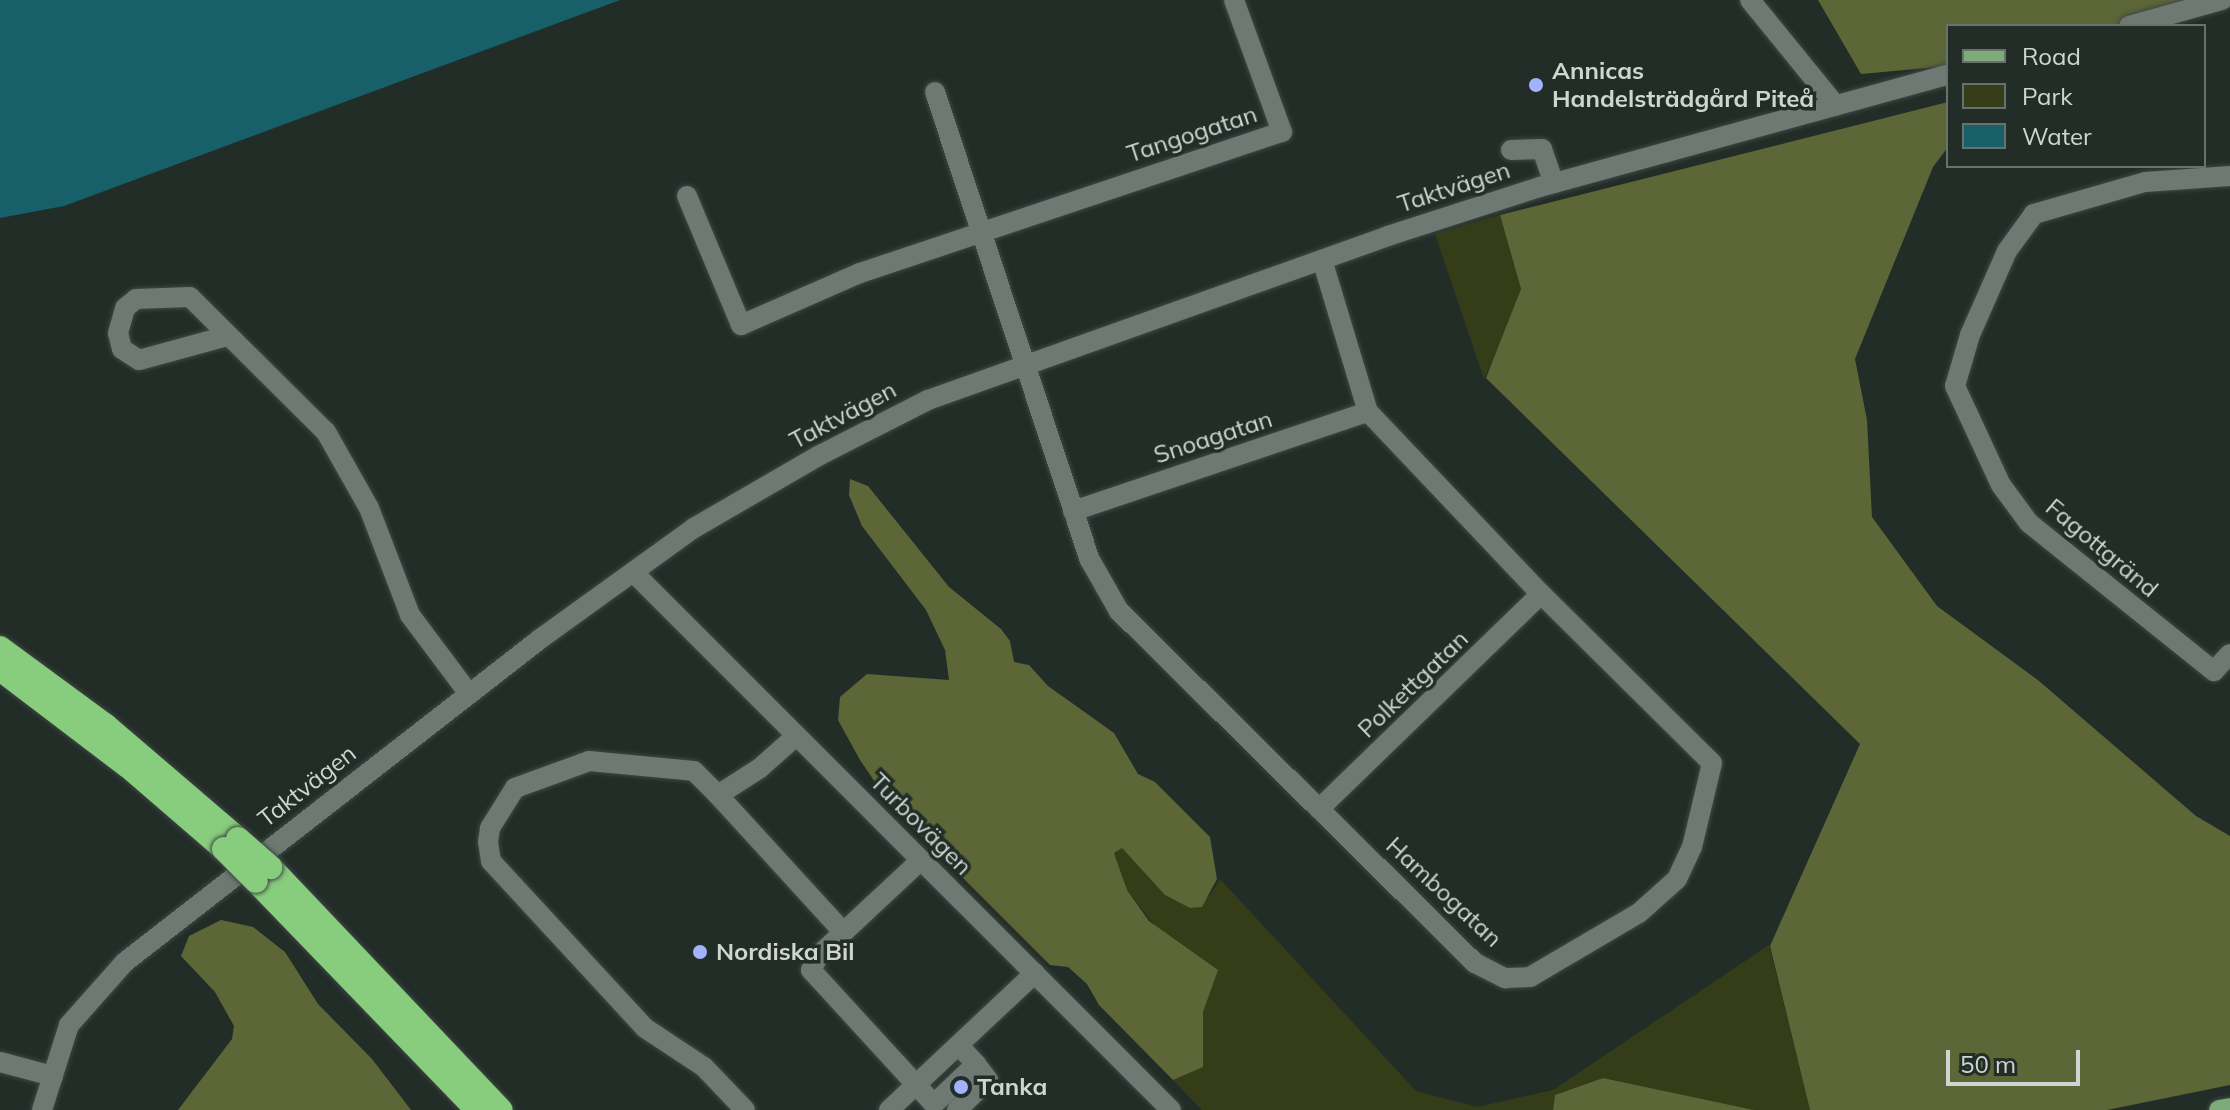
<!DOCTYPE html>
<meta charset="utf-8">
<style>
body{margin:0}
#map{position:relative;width:2230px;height:1110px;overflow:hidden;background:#232d28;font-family:Mulish,sans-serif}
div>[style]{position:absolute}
.green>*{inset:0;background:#353d18}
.forest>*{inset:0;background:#5c6637}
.water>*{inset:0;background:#17606a}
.roads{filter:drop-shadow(0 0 2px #3f4743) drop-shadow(0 0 2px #3f4743)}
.minor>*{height:20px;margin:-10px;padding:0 10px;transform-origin:10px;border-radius:10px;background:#6d7972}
.major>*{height:20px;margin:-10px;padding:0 10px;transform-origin:10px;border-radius:10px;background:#7dab79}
.highway>*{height:24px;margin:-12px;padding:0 12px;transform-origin:12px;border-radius:12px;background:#87cd7d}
.bridges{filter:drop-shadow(0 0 2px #3f4743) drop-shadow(0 0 2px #3f4743)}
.highway-bridge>*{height:24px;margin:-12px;padding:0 12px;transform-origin:12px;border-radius:12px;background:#87cd7d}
.dots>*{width:22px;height:22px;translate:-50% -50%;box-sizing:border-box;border:4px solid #232d28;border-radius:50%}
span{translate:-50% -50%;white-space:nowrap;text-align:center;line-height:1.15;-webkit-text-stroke:7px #232d28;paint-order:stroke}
.poi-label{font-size:24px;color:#cfd6d2;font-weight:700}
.left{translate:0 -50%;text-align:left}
.street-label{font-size:24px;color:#cfd6d2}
.legend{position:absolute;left:1946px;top:24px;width:260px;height:144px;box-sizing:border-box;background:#232d28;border:2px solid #68716c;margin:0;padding:10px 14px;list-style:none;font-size:24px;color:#cfd6d2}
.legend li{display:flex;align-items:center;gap:16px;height:40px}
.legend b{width:40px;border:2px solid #68716c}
.scale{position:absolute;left:1946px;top:1050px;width:134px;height:36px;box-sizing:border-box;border:4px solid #cfd6d2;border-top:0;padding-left:10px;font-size:24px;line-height:28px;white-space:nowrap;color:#cfd6d2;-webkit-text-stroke:6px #232d28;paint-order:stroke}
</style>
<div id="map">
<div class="green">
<div style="clip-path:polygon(1500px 215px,1521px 289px,1507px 333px,1484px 379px,1435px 234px)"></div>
<div style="clip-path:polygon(1121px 847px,1165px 894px,1208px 898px,1220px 879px,1416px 1091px,1477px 1107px,1553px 1090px,1769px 945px,1810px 1110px,1754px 1110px,1603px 1078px,1555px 1095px,1553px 1110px,1202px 1110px,1173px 1080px,1203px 1066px,1203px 1012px,1208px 994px,1127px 890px,1114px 853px)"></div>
</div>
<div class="forest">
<div style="clip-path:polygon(1818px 0,2207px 0,2124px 26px,1948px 26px,1948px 66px,1861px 74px)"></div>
<div style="clip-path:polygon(1948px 102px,1948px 147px,1933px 167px,1855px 359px,1867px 420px,1872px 517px,1937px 606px,2039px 681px,2196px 816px,2230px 836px,2230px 1085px,2107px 1110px,1810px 1110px,1770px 946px,1860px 744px,1486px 378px,1521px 289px,1500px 215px)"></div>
<div style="clip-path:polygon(850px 479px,868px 486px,949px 587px,1001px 629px,1010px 641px,1014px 662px,1029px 665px,1048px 686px,1114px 733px,1138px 774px,1155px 782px,1210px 837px,1217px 879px,1202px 907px,1190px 908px,1165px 895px,1122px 848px,1114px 853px,1127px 890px,1149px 921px,1218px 970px,1203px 1012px,1203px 1067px,1173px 1080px,1099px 1005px,1087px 984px,1068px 967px,1050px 965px,892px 807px,860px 760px,838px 720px,840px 697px,867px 674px,949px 680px,945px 650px,926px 610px,862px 526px,849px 495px)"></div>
<div style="clip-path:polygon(221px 920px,253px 927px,285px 952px,318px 1004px,372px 1059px,411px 1110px,178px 1110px,232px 1039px,234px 1026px,215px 992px,181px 956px,189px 936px)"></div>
<div style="clip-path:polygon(1603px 1078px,1754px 1110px,1553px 1110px,1555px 1095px)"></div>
</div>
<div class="water">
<div style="clip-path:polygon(0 0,620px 0,64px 206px,0 218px)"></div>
</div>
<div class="roads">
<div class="minor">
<div style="left:1750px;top:0;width:136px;rotate:50.9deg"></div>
<div style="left:2129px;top:26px;width:97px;rotate:-15.6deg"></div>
<div style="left:935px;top:92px;width:493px;rotate:71.7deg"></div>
<div style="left:1090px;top:560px;width:59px;rotate:60.4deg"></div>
<div style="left:1119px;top:611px;width:501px;rotate:44.68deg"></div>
<div style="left:1475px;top:963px;width:34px;rotate:27deg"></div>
<div style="left:1505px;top:978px;width:25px;rotate:-2deg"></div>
<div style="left:1530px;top:977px;width:126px;rotate:-30.4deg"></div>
<div style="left:1639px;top:913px;width:51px;rotate:-41.8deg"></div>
<div style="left:1677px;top:879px;width:35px;rotate:-65deg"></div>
<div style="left:1692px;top:847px;width:86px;rotate:-76.6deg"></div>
<div style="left:1712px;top:763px;width:240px;rotate:-135.3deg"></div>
<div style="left:1541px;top:594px;width:251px;rotate:-133.5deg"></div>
<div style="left:1368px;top:412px;width:159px;rotate:-106.8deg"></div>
<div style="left:1511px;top:150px;width:31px;rotate:-2deg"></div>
<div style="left:1542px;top:149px;width:36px;rotate:71deg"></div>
<div style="left:2230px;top:176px;width:85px;rotate:176deg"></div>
<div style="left:2145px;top:182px;width:116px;rotate:163.9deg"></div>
<div style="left:2034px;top:214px;width:46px;rotate:126.1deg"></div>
<div style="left:2007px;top:251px;width:92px;rotate:113.8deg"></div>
<div style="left:1970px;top:335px;width:53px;rotate:106.4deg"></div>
<div style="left:1955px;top:386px;width:109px;rotate:65.1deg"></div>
<div style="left:2001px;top:485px;width:47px;rotate:53.6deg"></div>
<div style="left:2029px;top:523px;width:237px;rotate:38.7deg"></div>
<div style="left:2214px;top:671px;width:23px;rotate:-47deg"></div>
<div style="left:687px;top:196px;width:140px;rotate:67.3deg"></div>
<div style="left:741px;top:325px;width:130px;rotate:-23.6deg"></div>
<div style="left:860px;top:273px;width:445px;rotate:-18.5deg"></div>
<div style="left:1282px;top:132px;width:140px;rotate:-110deg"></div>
<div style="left:227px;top:336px;width:91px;rotate:164.7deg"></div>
<div style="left:139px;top:360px;width:20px;rotate:-147deg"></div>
<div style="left:122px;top:349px;width:16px;rotate:-104deg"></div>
<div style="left:118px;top:333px;width:26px;rotate:-74deg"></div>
<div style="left:125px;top:308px;width:14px;rotate:-39deg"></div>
<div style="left:136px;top:299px;width:54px;rotate:-2.1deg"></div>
<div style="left:190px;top:297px;width:192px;rotate:44.8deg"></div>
<div style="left:326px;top:432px;width:87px;rotate:60.5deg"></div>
<div style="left:369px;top:508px;width:115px;rotate:69deg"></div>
<div style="left:410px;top:615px;width:99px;rotate:53.2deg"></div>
<div style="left:1073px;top:511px;width:311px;rotate:-18.6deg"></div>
<div style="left:635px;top:574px;width:758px;rotate:45deg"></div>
<div style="left:718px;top:795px;width:185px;rotate:47.6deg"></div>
<div style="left:1319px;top:809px;width:309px;rotate:-44.1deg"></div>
<div style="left:921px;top:860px;width:139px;rotate:137deg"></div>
<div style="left:819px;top:955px;width:17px;rotate:118deg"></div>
<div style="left:811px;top:970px;width:182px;rotate:47.5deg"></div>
<div style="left:934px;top:1104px;width:58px;rotate:-43.6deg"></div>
<div style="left:976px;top:1064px;width:23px;rotate:-133deg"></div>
<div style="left:0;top:1062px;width:55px;rotate:14.8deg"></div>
<div style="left:42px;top:1110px;width:89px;rotate:-72.4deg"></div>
<div style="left:69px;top:1025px;width:84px;rotate:-48.4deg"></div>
<div style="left:125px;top:962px;width:526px;rotate:-37.89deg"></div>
<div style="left:540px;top:639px;width:190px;rotate:-35.8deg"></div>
<div style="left:694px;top:528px;width:146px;rotate:-30.1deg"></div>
<div style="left:820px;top:455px;width:121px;rotate:-27deg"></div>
<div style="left:928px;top:400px;width:488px;rotate:-19.6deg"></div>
<div style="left:1388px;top:236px;width:160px;rotate:-17.9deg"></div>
<div style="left:1540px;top:187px;width:423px;rotate:-15.4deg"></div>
<div style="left:745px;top:1110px;width:59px;rotate:-133.6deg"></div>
<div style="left:704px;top:1067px;width:71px;rotate:-146.5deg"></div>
<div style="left:645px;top:1028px;width:227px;rotate:-132.7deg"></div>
<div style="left:491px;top:861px;width:19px;rotate:-99deg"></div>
<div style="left:488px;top:842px;width:14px;rotate:-82deg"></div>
<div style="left:490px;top:828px;width:47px;rotate:-58deg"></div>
<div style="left:515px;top:788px;width:79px;rotate:-20deg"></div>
<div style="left:589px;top:761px;width:105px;rotate:5.4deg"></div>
<div style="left:694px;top:771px;width:34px;rotate:45deg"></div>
<div style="left:718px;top:795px;width:50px;rotate:-32.7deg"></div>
<div style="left:760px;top:768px;width:48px;rotate:-41.6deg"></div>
<div style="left:889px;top:1110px;width:200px;rotate:-43.2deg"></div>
<div style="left:957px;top:1110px;width:43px;rotate:-44.1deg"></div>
<div style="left:988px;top:1080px;width:20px;rotate:-127deg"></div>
</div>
<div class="major">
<div style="left:2219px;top:1110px;width:11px;rotate:-10deg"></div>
</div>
<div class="highway">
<div style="left:0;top:648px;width:130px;rotate:36.3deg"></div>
<div style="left:105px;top:725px;width:175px;rotate:40.6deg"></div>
<div style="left:0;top:669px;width:161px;rotate:37.2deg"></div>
<div style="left:128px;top:766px;width:127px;rotate:40.8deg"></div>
<div style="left:270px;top:867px;width:335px;rotate:46.5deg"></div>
<div style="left:256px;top:881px;width:318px;rotate:46deg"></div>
</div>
</div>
<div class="bridges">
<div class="highway-bridge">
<div style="left:238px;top:839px;width:43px;rotate:41.2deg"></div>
<div style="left:224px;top:849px;width:45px;rotate:45deg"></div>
</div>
</div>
<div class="dots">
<div style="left:1536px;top:85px;background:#a3b2fd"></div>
<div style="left:700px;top:952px;background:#a3b2fd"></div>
<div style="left:961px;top:1087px;background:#a3b2fd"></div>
</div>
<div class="poi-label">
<span class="left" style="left:1552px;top:85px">Annicas<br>Handelsträdgård Piteå</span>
<span class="left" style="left:716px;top:952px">Nordiska Bil</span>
<span class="left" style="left:977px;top:1087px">Tanka</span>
</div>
<div class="street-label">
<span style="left:1192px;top:134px;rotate:-18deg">Tangogatan</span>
<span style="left:1454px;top:187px;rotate:-18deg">Taktvägen</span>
<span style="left:843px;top:415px;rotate:-28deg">Taktvägen</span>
<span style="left:1213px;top:437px;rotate:-18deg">Snoagatan</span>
<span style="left:2102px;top:548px;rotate:40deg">Fagottgränd</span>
<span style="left:1413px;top:684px;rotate:-44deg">Polkettgatan</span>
<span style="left:307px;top:786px;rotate:-38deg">Taktvägen</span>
<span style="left:921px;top:824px;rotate:45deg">Turbovägen</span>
<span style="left:1444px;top:892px;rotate:43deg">Hambogatan</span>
</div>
<ul class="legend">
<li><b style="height:10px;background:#7dab79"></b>Road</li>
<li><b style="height:22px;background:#353d18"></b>Park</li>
<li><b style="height:22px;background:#17606a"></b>Water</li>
</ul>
<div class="scale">50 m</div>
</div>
